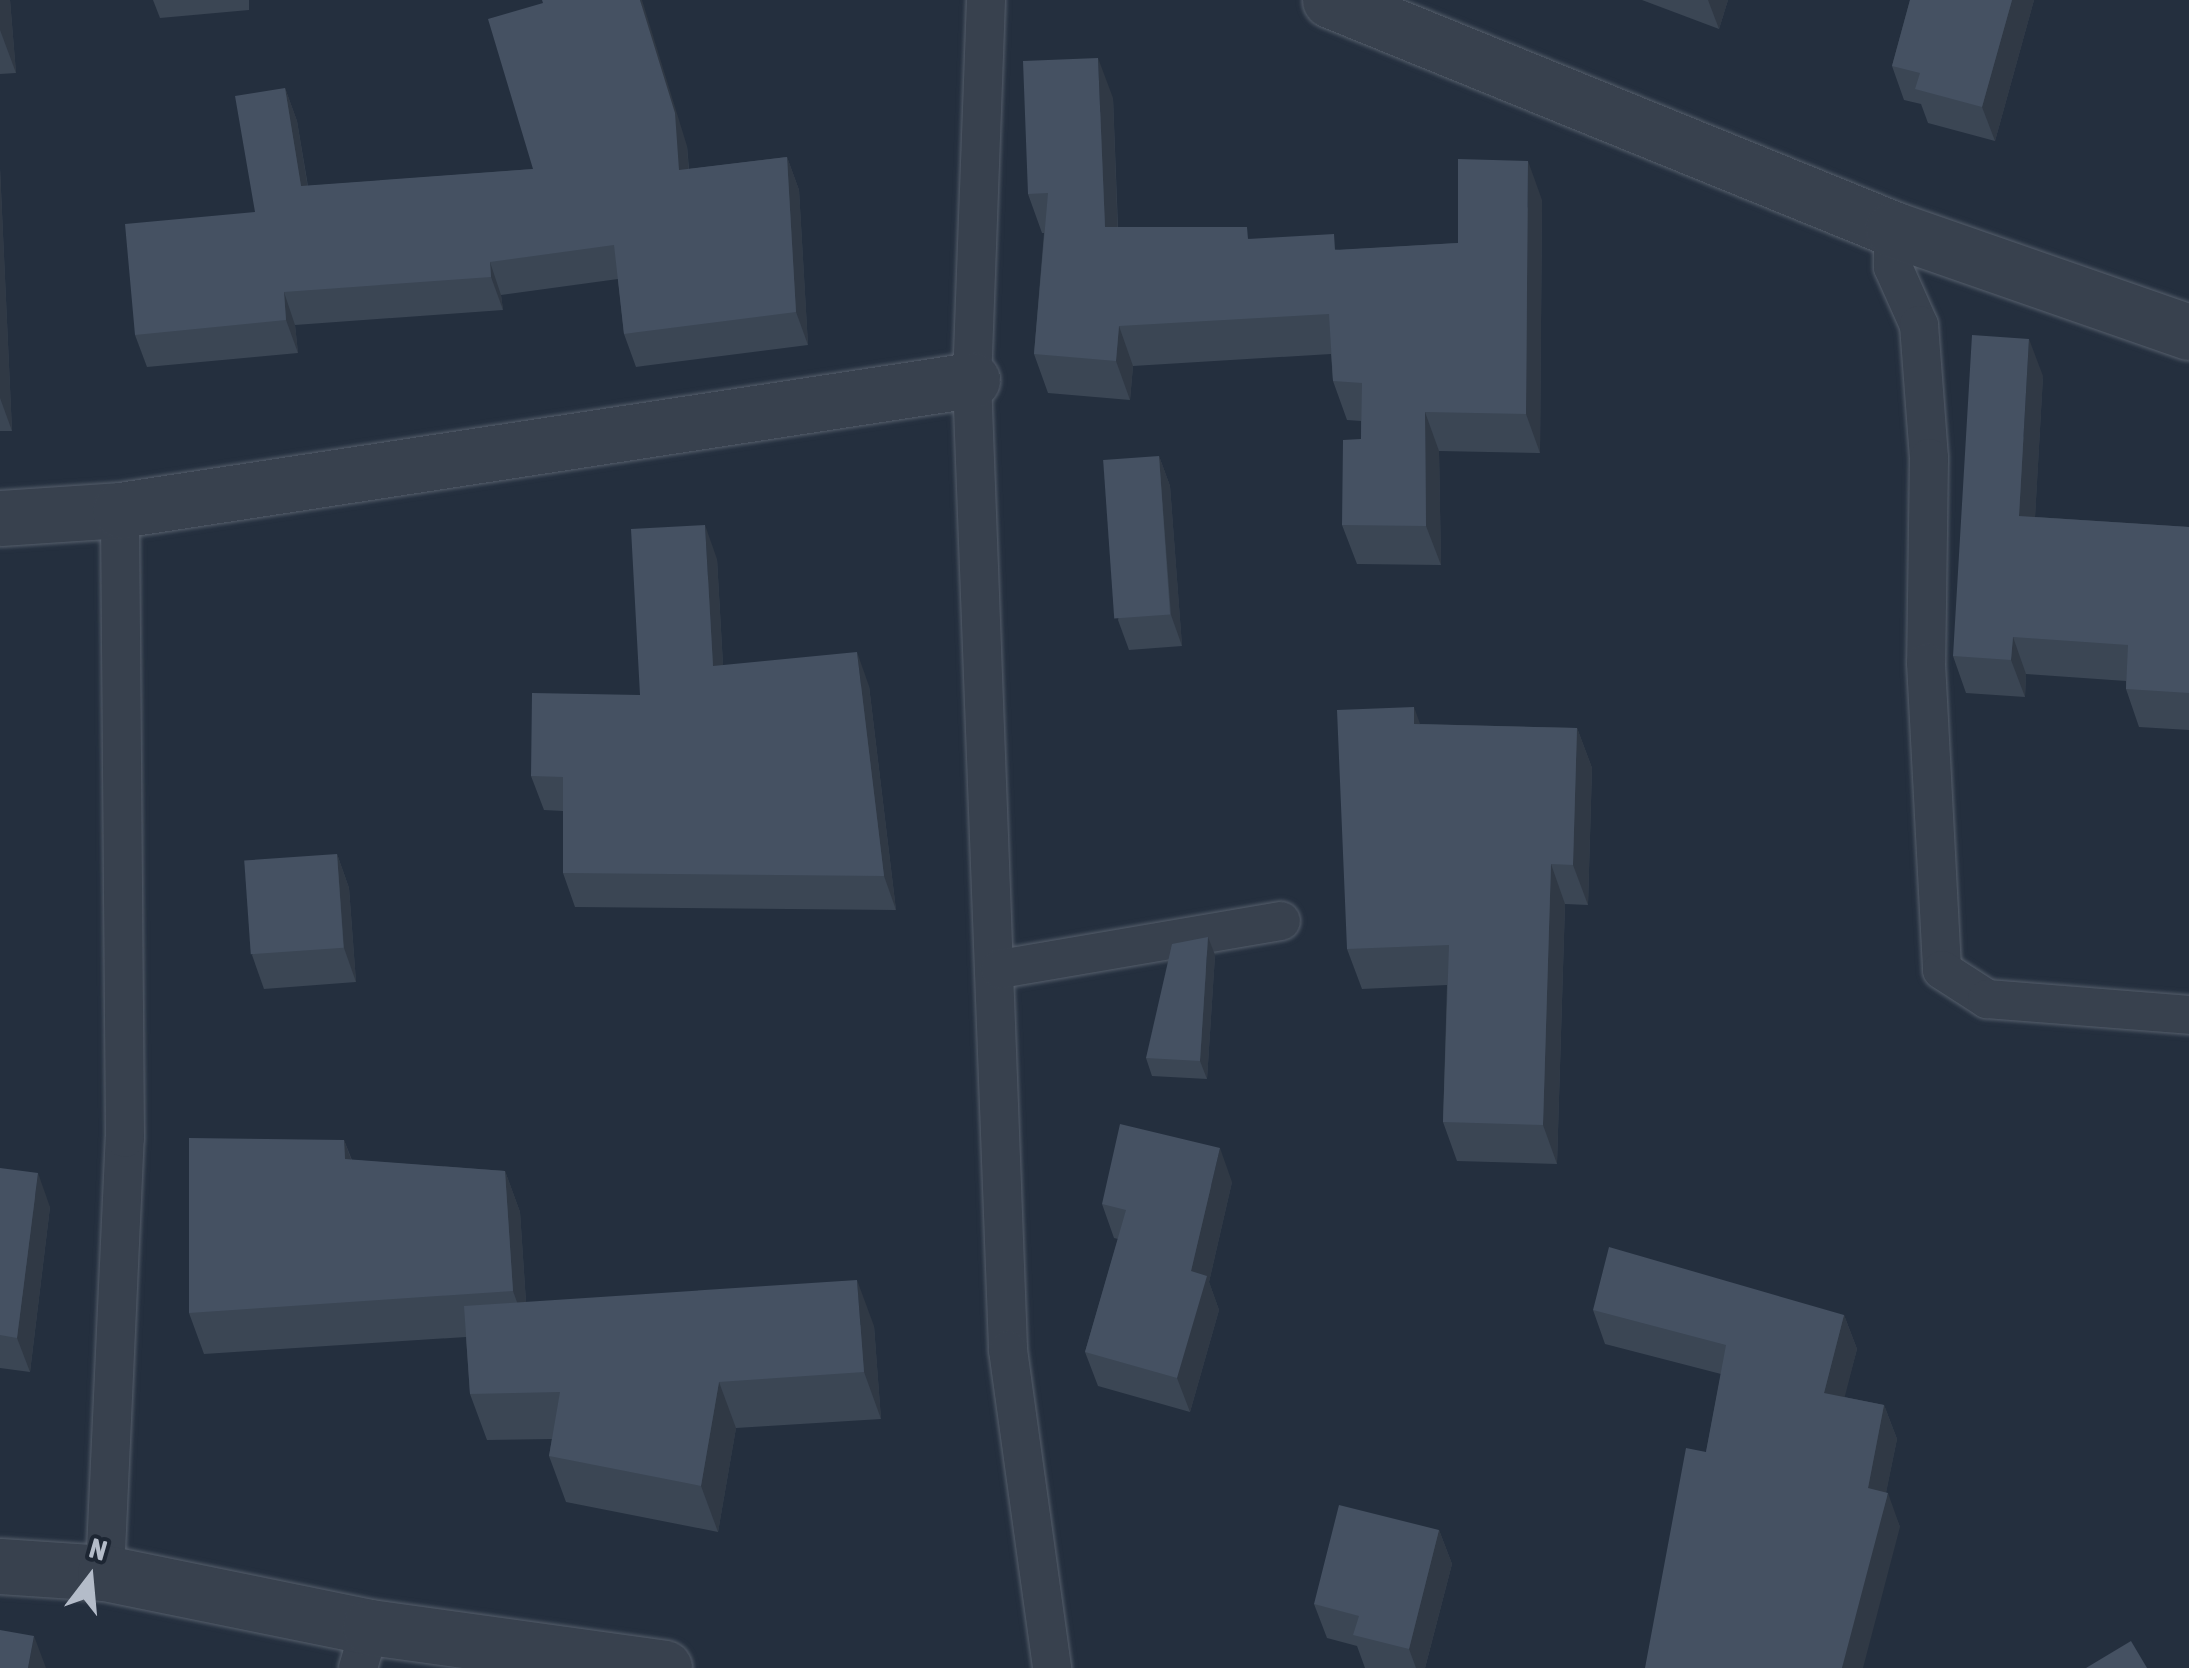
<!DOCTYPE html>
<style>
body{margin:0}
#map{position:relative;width:2189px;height:1668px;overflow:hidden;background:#242f3e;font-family:"Asap Condensed",sans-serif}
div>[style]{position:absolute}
.roads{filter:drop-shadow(0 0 2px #565f6c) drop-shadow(0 0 2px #565f6c)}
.service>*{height:38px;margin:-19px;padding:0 19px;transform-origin:19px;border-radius:19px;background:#38414e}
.minor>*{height:55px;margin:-27.5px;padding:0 27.5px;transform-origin:27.5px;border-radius:27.5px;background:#38414e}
.wall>*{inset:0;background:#3b4654}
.shaded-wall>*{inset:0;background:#303945}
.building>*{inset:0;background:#455162;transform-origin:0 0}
span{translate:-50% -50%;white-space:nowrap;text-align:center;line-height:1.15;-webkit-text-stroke:9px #1d2633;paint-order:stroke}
.north{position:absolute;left:40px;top:1528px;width:100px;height:100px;-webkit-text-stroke:8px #1d2633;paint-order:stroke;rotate:16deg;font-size:28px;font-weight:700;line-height:40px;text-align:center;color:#b4bcc9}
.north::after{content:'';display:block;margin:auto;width:35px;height:45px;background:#b4bcc9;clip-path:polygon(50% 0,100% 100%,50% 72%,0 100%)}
</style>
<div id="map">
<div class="roads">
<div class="service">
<div style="left:986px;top:0;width:380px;rotate:92.1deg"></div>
<div style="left:972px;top:380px;width:971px;rotate:87.87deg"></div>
<div style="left:1008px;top:1350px;width:321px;rotate:82.1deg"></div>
<div style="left:1893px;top:229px;width:38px;rotate:90deg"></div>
<div style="left:1893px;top:267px;width:64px;rotate:65.9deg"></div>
<div style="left:1919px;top:325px;width:133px;rotate:85.7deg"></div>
<div style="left:1929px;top:458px;width:205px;rotate:90.8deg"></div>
<div style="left:1926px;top:663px;width:307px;rotate:87deg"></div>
<div style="left:1942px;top:970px;width:54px;rotate:32.8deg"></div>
<div style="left:1987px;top:999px;width:203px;rotate:4.5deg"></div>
<div style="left:1000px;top:969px;width:285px;rotate:-9.7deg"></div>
<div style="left:105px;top:1573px;width:435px;rotate:-87.4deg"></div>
<div style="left:125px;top:1138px;width:628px;rotate:-90.46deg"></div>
<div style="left:358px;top:1668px;width:43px;rotate:-73.7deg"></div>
</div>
<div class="minor">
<div style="left:1330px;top:0;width:608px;rotate:22.13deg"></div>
<div style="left:1893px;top:229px;width:313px;rotate:19.2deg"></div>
<div style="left:0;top:518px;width:120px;rotate:-3.8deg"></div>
<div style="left:120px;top:510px;width:862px;rotate:-8.68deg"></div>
<div style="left:0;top:1566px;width:105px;rotate:3.8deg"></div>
<div style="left:105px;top:1573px;width:270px;rotate:11.5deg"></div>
<div style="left:370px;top:1627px;width:297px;rotate:7.9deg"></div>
</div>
</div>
<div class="wall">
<div style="clip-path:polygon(0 0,10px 0,16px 73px,0 74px)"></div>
<div style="clip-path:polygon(153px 0,249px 0,249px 10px,160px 18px)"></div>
<div style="clip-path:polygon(1642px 0,1728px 0,1719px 29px)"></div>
<div style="clip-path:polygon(1910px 0,2034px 0,1995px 141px,1928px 123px,1921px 104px,1904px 100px,1892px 66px)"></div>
<div style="clip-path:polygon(285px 88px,297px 121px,308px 186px,533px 169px,687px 146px,689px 169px,787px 157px,799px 190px,808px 345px,636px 367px,624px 334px,618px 279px,501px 295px,503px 310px,295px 325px,298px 353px,147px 367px,135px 335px,255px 212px)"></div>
<div style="clip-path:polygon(1113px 98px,1118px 227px,1251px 239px,1340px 250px,1458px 243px,1542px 200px,1540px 453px,1439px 451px,1441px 565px,1357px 564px,1342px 525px,1361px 439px,1361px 421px,1347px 420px,1333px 381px,1331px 354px,1133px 366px,1130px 400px,1048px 393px,1034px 354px,1044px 233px,1042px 233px,1028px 194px)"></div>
<div style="clip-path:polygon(0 168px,12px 431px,0 431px)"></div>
<div style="clip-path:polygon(2043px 376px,2035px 517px,2189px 527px,2189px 730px,2139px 727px,2126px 689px,2126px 681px,2026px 674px,2025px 697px,1966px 693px,1953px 656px)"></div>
<div style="clip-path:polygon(1159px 456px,1170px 486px,1182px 646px,1129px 650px,1118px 620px)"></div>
<div style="clip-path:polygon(717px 559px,723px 665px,869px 686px,896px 910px,575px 907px,563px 873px,563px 811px,544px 810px,531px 776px,640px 695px)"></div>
<div style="clip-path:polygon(1420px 724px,1577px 728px,1592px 768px,1588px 905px,1565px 904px,1557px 1164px,1457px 1161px,1443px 1122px,1447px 985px,1362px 989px,1347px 949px)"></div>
<div style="clip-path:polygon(337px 854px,349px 888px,356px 982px,264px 989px,252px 955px)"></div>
<div style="clip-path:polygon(1215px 955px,1207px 1079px,1152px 1076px,1146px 1058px)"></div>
<div style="clip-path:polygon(344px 1140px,352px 1160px,505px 1171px,520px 1212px,526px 1302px,874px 1326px,881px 1419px,736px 1428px,718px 1532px,566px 1502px,549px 1456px,552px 1439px,487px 1440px,470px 1394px,466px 1337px,204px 1354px,189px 1313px)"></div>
<div style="clip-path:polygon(0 1168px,50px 1207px,30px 1372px,0 1368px)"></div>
<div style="clip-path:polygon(1232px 1182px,1209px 1282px,1219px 1310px,1190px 1412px,1098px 1386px,1085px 1352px,1118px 1239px,1114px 1238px,1102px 1204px)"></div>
<div style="clip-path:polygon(1593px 1310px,1844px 1315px,1857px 1349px,1844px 1397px,1884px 1405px,1897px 1439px,1886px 1492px,1900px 1527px,1706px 1452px,1721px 1374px,1605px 1344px)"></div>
<div style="clip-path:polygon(1439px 1530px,1452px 1564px,1425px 1668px,1365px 1668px,1357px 1646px,1327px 1638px,1314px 1604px)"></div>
</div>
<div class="shaded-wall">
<div style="clip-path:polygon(0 0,10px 0,16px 73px,0 30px)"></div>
<div style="clip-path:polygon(640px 0,642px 0,687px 146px,691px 203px,679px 170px)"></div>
<div style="clip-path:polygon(1708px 0,1728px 0,1719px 29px)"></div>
<div style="clip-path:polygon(2012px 0,2034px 0,1995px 141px,1982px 107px)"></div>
<div style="clip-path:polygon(1098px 58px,1113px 98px,1119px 267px,1105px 227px)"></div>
<div style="clip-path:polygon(285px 88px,297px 121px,313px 219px,301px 186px)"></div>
<div style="clip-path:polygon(787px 157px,799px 190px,808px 345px,796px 312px)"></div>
<div style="clip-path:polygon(1528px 161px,1542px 200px,1540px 453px,1526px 414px)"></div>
<div style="clip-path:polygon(0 168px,12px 431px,0 398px)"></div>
<div style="clip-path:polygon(490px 262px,501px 295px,503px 310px,491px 277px)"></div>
<div style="clip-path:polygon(284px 292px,295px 325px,298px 353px,286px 320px)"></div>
<div style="clip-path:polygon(1119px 326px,1133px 366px,1130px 400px,1116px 361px)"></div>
<div style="clip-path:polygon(2029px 339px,2043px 376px,2033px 554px,2019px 516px)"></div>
<div style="clip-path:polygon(1425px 412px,1439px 451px,1441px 565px,1426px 526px)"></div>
<div style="clip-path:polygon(1159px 456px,1170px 486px,1182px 646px,1171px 615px)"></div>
<div style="clip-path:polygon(705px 525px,717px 559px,725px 701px,713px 666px)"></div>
<div style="clip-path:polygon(2013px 637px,2026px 674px,2025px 697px,2011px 660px)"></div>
<div style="clip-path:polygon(857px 652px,869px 686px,896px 910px,884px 876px)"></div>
<div style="clip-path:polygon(1414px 707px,1428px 746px,1414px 724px)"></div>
<div style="clip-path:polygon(1577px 728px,1592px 768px,1588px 905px,1573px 865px)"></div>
<div style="clip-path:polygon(337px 854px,349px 888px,356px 982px,344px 948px)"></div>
<div style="clip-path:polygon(1551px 864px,1565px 904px,1557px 1164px,1543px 1125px)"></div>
<div style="clip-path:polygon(1208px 937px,1215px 955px,1207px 1079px,1200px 1061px)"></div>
<div style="clip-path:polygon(344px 1140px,359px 1181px,345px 1159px)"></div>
<div style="clip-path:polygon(1220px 1148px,1232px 1182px,1209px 1282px,1219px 1310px,1190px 1412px,1177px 1378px,1191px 1271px)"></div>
<div style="clip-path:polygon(505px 1171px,520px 1212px,528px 1333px,513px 1291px)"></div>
<div style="clip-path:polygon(38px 1173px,50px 1207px,30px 1372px,17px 1338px)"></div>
<div style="clip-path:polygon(857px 1280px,874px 1326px,881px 1419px,864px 1372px)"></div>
<div style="clip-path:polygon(1844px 1315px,1857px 1349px,1837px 1427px,1824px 1393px)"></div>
<div style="clip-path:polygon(719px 1382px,736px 1428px,718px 1532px,701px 1486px)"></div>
<div style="clip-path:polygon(1884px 1405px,1897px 1439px,1881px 1518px,1888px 1493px,1900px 1527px,1863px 1668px,1842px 1668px,1868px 1488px)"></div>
<div style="clip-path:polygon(1439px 1530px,1452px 1564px,1425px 1668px,1416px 1668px,1409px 1649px)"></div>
<div style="clip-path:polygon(34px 1636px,46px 1668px,28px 1668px)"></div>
</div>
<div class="building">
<div style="clip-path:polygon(542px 0,640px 0,675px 113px,679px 170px,787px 157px,796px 312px,624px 334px,614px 245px,490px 262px,491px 277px,284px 292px,286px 320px,135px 335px,125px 224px,255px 212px,235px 96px,285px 88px,301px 186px,533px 169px,488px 19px,543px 3px)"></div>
<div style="clip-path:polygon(1910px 0,2012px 0,1982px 107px,1915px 89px,1920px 73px,1892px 66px)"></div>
<div style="clip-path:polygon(1098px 58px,1105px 227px,1247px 227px,1248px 239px,1334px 234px,1335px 250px,1458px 243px,1458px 159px,1528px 161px,1526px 414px,1425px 412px,1426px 526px,1342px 525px,1343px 440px,1361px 439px,1362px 383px,1333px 381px,1329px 314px,1119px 326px,1116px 361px,1034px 354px,1048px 193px,1028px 194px,1023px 61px)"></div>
<div style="clip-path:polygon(1972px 335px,2029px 339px,2019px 516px,2189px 527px,2189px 693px,2126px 689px,2128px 645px,2013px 637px,2011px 660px,1953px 656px)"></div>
<div style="left:1159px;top:456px;width:159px;height:56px;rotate:86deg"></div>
<div style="clip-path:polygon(705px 525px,713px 666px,857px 652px,884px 876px,563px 873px,563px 777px,531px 776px,532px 693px,640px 695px,631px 529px)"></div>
<div style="clip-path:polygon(1414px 707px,1414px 724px,1577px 728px,1573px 865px,1551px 864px,1543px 1125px,1443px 1122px,1449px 945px,1347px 949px,1337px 710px)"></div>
<div style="left:337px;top:854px;width:94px;height:93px;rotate:86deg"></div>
<div style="clip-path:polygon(1208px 937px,1200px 1061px,1146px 1058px,1172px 944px)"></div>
<div style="clip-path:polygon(1120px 1124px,1220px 1148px,1191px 1271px,1207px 1276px,1177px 1378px,1085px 1352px,1126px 1210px,1102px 1204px)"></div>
<div style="clip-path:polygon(189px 1138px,344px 1140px,345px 1159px,505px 1171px,513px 1291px,189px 1313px)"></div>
<div style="clip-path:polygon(0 1168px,38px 1173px,17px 1338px,0 1335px)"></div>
<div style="clip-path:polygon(1609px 1247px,1844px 1315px,1824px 1393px,1884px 1405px,1868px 1488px,1888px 1493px,1842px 1668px,1645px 1668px,1686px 1448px,1706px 1452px,1726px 1345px,1593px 1310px)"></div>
<div style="clip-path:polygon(857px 1280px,864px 1372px,719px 1382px,701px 1486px,549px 1456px,560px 1392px,470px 1394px,464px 1306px)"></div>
<div style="clip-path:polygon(1339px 1505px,1439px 1530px,1409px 1649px,1353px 1635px,1359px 1616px,1314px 1604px)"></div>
<div style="clip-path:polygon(0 1630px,34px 1636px,28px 1668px,0 1668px)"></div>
<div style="clip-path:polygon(2131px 1641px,2147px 1668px,2086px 1668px)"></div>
</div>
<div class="north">N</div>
</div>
